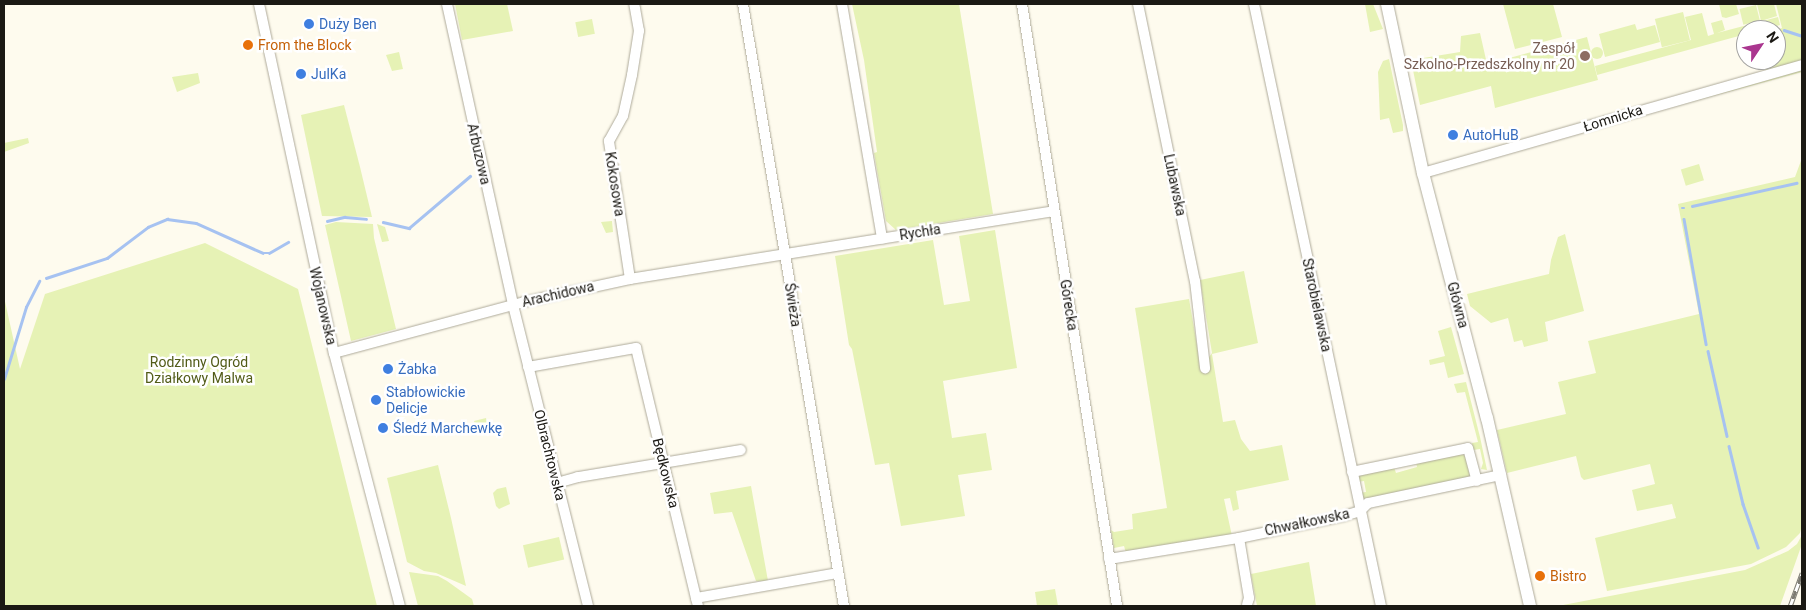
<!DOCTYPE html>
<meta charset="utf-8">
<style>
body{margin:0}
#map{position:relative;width:1806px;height:610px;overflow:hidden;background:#fefbee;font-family:Roboto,sans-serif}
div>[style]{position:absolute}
.green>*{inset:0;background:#e6f2b5;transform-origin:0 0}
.round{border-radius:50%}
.stream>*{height:2.5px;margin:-1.25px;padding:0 1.25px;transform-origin:1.25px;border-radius:1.25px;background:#a6c2f1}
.roads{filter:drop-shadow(0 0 1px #aeaa9a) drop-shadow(0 0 1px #aeaa9a)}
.minor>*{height:10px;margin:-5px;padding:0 5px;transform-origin:5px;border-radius:5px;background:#fff}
.tertiary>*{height:12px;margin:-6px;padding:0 6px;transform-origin:6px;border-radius:6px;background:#fff}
.rail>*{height:4.5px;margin-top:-2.25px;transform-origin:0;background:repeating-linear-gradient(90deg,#fff 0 8px,#7d7b72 0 16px);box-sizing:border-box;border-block:1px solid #7d7b72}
.dots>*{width:14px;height:14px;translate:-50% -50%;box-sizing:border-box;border:2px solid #fff;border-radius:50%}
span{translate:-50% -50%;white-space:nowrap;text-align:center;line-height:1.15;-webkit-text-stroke:5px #fff;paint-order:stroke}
.shop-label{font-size:14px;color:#366cbe}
.left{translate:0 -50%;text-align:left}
.food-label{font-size:14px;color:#c56008}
.education-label{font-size:14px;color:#785e54}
.right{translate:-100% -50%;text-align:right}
.street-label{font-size:14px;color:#1b1914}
.park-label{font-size:14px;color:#515b17}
.frame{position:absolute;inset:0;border:5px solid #1b1914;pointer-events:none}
.north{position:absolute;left:1736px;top:20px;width:50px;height:50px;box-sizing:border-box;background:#fff;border:1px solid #a4a3a1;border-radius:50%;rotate:56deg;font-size:14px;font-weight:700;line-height:20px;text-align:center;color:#1b1914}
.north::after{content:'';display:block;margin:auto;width:18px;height:22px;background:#aa368f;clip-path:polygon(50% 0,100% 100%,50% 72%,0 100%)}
</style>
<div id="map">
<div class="green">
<div style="clip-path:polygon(455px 4px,507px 4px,513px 31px,462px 40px)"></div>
<div style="clip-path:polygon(852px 4px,959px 4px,993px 214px,896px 230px,886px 221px,874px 153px,877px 152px,864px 60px)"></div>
<div style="clip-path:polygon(1365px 4px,1373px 4px,1383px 29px,1370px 32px)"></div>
<div style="clip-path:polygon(1503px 4px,1553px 4px,1562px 37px,1515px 49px)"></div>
<div style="clip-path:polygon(1719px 4px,1736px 4px,1739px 14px,1726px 18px,1722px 17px)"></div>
<div style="clip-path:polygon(1757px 4px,1774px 4px,1777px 16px,1761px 21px)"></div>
<div style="clip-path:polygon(1776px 4px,1802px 4px,1802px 72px,1553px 139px,1766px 75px,1762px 60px,1776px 60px,1776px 30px,1782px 28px)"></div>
<div style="left:1756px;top:5px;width:16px;height:17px;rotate:76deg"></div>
<div style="left:1683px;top:12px;width:29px;height:29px;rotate:76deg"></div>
<div style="clip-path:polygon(1702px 13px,1708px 36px,1714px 34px,1711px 23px,1722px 20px,1725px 30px,1717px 33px,1778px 17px,1780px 25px,1762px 30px,1746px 30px,1746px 34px,1597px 75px,1595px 66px,1691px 40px,1685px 17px)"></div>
<div style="left:592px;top:19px;width:15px;height:17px;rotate:79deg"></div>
<div style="clip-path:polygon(1635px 24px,1637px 30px,1655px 25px,1660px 42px,1605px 57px,1599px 34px)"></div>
<div style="clip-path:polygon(1480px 33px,1487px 64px,1587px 37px,1598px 80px,1495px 108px,1491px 86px,1420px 105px,1411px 60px,1460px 52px,1461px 36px)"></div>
<div class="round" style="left:1591px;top:47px;width:12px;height:12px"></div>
<div style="clip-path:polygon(399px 52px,403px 69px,392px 71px,386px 55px)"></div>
<div style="clip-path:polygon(1389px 59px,1403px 125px,1403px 131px,1393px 133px,1389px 118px,1380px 120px,1379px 95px,1378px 72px,1383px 61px)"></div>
<div style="clip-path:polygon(198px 73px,200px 83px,177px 92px,172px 77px)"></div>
<div style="clip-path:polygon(344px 105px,360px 167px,372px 217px,322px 216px,301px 115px)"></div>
<div style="clip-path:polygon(28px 138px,29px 143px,4px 152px,4px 143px)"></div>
<div style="clip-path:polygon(1802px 158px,1802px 525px,1800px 533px,1786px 547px,1751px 564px,1607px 591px,1595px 538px,1676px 518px,1672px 504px,1637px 511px,1632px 490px,1655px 484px,1650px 464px,1584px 480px,1581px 477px,1576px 456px,1507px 473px,1497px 430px,1566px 414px,1558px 382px,1596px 373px,1588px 341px,1699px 314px,1678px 204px,1795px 177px)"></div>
<div style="left:1699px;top:164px;width:17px;height:19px;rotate:73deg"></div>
<div style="clip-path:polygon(612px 221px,613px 232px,606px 233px,601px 222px)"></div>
<div style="clip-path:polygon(336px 222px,373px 224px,374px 238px,396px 329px,351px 341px,325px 225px)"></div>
<div style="clip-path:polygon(377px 224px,385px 227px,389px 241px,382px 242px)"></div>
<div style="clip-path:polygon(995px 230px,1017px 368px,943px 381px,952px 438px,986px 433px,992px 470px,958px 475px,965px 516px,901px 526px,889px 463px,875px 465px,852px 349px,849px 345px,835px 256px,933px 240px,944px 305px,970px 301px,959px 236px)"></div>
<div style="clip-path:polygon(1565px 234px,1584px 311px,1545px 322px,1548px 341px,1524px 347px,1522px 340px,1514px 342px,1508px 318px,1491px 323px,1470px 306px,1467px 294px,1549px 274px,1551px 260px,1558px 237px)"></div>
<div style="clip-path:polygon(205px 243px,298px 289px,377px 606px,4px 606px,4px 297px,20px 369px,45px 294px)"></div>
<div style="clip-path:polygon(1244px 271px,1258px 343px,1212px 354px,1223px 422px,1235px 420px,1241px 439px,1250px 451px,1282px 445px,1289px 480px,1236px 491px,1239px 509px,1233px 511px,1230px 498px,1224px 499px,1232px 536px,1126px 553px,1124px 546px,1114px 548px,1111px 530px,1114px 532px,1133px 529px,1132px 514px,1167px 508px,1135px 308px,1189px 299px,1201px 368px,1212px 353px,1200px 280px)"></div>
<div style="clip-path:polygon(1451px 327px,1464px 374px,1448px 378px,1444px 362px,1430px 365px,1429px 360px,1445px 356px,1438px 331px)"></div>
<div style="clip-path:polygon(1466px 382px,1480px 437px,1487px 470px,1481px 469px,1483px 463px,1480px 449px,1473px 450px,1472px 443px,1478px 442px,1465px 392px,1457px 393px,1454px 384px)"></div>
<div style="clip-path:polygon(486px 418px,489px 432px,477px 433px,474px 421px)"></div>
<div style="clip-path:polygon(1460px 453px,1465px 456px,1470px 476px,1468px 479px,1362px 501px,1359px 493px,1366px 492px,1364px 481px,1357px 482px,1359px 473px,1394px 467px,1396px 473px,1417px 467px,1416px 462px)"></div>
<div style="clip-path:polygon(438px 465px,451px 518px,466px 586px,436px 573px,424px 571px,407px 562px,387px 478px)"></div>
<div style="clip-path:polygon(751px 486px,768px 581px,756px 581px,732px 512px,714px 514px,710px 493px)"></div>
<div style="clip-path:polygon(506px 487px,510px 504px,499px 509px,496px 506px,493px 493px,497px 489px)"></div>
<div style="clip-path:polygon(1802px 535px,1802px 544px,1780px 606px,1558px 606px,1745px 570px,1788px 551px,1797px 544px)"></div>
<div style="left:559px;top:537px;width:23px;height:37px;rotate:77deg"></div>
<div style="clip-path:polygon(1309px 562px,1316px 606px,1257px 606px,1251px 574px)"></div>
<div style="clip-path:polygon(409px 572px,438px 576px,447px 581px,472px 599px,474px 606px,418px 606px)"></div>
<div style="clip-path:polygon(1055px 589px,1058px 606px,1037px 606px,1035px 592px)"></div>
</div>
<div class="stream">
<div style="left:1784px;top:30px;width:19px;rotate:18deg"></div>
<div style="left:1692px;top:206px;width:107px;rotate:-12.5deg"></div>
<div style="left:1682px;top:208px;width:2px"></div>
<div style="left:1684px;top:219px;width:127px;rotate:80deg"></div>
<div style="left:327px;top:221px;width:18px;rotate:-13deg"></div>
<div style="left:345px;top:217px;width:21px;rotate:5deg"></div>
<div style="left:383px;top:222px;width:27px;rotate:13deg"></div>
<div style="left:409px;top:228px;width:80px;rotate:-40.4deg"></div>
<div style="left:46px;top:278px;width:64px;rotate:-18.2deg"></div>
<div style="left:107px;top:258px;width:51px;rotate:-37.1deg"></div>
<div style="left:148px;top:227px;width:21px;rotate:-23deg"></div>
<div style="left:167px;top:219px;width:29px;rotate:8deg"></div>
<div style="left:196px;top:223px;width:73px;rotate:24.1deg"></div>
<div style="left:263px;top:253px;width:6px"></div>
<div style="left:269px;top:253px;width:22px;rotate:-30deg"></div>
<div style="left:1708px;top:351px;width:87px;rotate:77.4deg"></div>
<div style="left:4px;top:379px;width:75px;rotate:-73deg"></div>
<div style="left:26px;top:307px;width:29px;rotate:-63deg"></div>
<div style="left:1729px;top:446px;width:60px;rotate:76.4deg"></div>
<div style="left:1743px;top:504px;width:46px;rotate:70.8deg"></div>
</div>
<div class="roads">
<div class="minor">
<div style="left:259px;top:4px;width:357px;rotate:77.9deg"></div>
<div style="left:334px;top:353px;width:261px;rotate:75.4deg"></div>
<div style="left:447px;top:4px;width:308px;rotate:77.6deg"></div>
<div style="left:513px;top:305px;width:310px;rotate:76deg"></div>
<div style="left:743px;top:4px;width:610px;rotate:80.48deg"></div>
<div style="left:842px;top:4px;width:238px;rotate:80.3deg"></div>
<div style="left:1022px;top:4px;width:609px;rotate:81.03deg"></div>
<div style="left:1138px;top:4px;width:283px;rotate:78.4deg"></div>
<div style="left:1195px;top:281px;width:88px;rotate:83.4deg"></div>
<div style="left:1254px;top:4px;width:615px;rotate:78.09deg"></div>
<div style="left:1423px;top:173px;width:394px;rotate:-15.9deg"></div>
<div style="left:630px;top:279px;width:140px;rotate:-98.7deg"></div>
<div style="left:609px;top:141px;width:29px;rotate:-61deg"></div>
<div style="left:623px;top:116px;width:42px;rotate:-77.6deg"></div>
<div style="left:632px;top:75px;width:45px;rotate:-81deg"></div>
<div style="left:639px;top:31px;width:27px;rotate:-100deg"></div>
<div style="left:334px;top:353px;width:197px;rotate:-15deg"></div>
<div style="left:524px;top:302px;width:108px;rotate:-12.2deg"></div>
<div style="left:630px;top:279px;width:429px;rotate:-9.1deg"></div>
<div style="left:528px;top:367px;width:110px;rotate:-10deg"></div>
<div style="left:636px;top:348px;width:265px;rotate:76.5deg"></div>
<div style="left:1352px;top:472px;width:118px;rotate:-11.7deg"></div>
<div style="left:1468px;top:448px;width:34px;rotate:75deg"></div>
<div style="left:557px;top:483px;width:22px;rotate:-16deg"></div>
<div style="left:578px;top:477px;width:165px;rotate:-9.4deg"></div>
<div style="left:1239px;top:538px;width:61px;rotate:80.5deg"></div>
<div style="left:1249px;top:598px;width:7px;rotate:106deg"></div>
<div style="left:1109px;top:559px;width:132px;rotate:-9.2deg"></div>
<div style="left:1239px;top:538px;width:107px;rotate:-11.8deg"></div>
<div style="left:1344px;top:516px;width:17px;rotate:-17deg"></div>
<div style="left:1360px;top:511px;width:11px;rotate:-45deg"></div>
<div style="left:1368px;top:503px;width:136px;rotate:-11.9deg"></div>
<div style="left:696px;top:598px;width:144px;rotate:-10deg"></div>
</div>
<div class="tertiary">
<div style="left:1387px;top:4px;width:173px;rotate:78deg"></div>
<div style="left:1423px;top:173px;width:253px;rotate:75.4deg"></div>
<div style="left:1487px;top:418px;width:193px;rotate:77.1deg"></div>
</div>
</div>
<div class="rail">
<div style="left:1790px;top:606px;width:35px;rotate:-70deg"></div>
</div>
<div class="dots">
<div style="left:309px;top:24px;background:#3f7fe0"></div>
<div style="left:248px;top:45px;background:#e8710a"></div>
<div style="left:1585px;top:56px;background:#8d6e63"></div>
<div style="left:301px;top:74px;background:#3f7fe0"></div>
<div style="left:1453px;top:135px;background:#3f7fe0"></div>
<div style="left:388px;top:369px;background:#3f7fe0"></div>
<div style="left:376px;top:400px;background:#3f7fe0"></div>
<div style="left:383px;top:428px;background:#3f7fe0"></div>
<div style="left:1540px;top:576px;background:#e8710a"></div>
</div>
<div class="shop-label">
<span class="left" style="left:319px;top:24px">Duży Ben</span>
<span class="left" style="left:311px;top:74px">JulKa</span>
<span class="left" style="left:1463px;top:135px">AutoHuB</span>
<span class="left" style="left:398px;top:369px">Żabka</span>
<span class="left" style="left:386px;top:400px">Stabłowickie<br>Delicje</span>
<span class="left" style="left:393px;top:428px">Śledź Marchewkę</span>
</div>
<div class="food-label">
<span class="left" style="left:258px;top:45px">From the Block</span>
<span class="left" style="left:1550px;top:576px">Bistro</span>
</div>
<div class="education-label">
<span class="right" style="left:1575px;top:56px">Zespół<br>Szkolno-Przedszkolny nr 20</span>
</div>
<div class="street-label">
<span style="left:1613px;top:118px;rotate:-17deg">Łomnicka</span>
<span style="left:479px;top:154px;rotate:77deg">Arbuzowa</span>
<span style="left:615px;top:184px;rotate:81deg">Kokosowa</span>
<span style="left:1175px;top:185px;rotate:78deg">Lubawska</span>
<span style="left:920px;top:232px;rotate:-9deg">Rychła</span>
<span style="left:558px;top:294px;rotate:-13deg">Arachidowa</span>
<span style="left:793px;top:305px;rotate:81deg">Świeża</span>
<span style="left:1069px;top:305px;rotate:81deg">Górecka</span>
<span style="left:1317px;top:305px;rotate:78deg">Starobielawska</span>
<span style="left:1458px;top:305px;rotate:75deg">Główna</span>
<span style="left:323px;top:306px;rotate:77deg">Wojanowska</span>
<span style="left:550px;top:455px;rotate:76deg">Olbrachtowska</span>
<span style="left:666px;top:473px;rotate:76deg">Będkowska</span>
<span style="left:1307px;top:522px;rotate:-12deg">Chwałkowska</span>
</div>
<div class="park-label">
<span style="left:199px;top:370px">Rodzinny Ogród<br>Działkowy Malwa</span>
</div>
<div class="frame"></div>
<div class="north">N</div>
</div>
